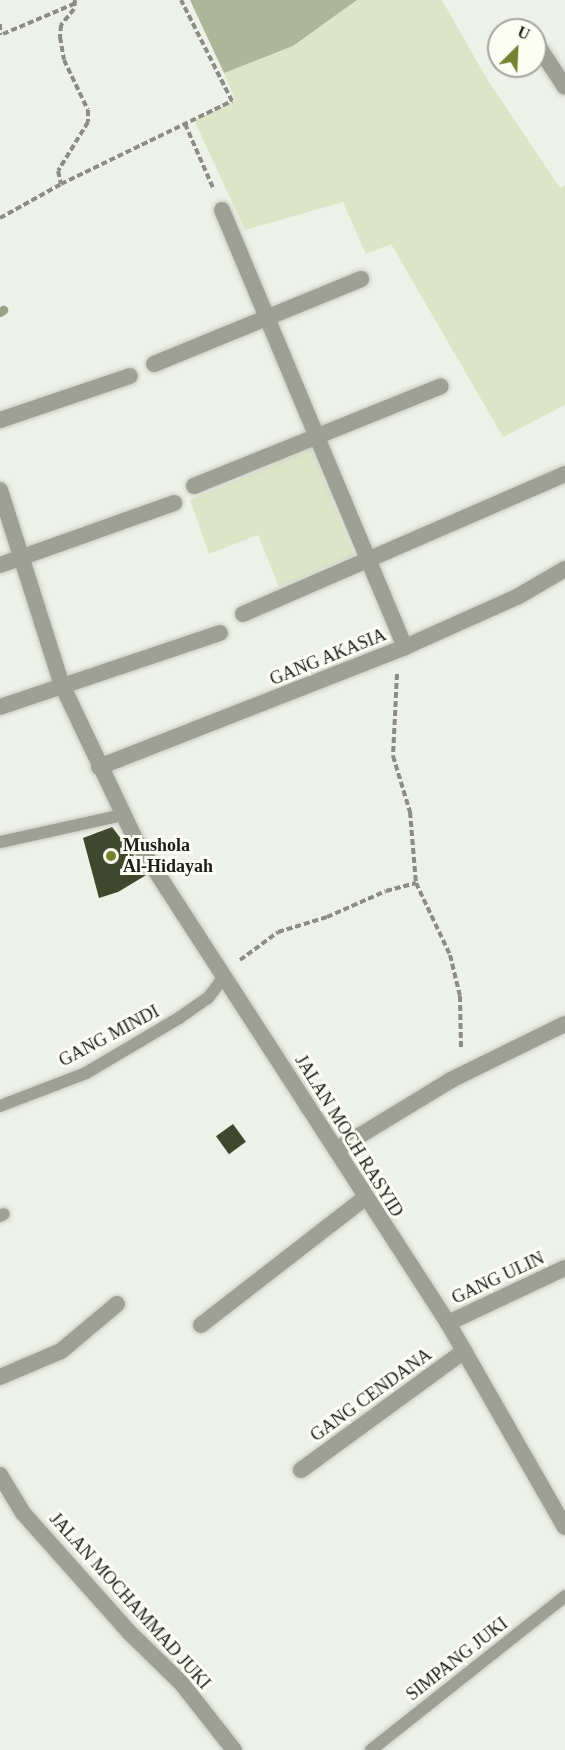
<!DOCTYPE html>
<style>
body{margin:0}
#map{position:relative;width:565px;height:1750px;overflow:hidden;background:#eef1e7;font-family:Georgia,serif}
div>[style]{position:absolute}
.green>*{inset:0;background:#dee5c7}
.forest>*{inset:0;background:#afb698}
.stream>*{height:9px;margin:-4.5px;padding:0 4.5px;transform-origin:4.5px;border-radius:4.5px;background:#9aa184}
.building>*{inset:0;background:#41472d;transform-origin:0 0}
.path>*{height:4px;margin-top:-2px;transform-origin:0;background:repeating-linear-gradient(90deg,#8a8c85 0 6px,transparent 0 9px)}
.roads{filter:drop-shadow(0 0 2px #c8cbc2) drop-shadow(0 0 2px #c8cbc2)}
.service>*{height:12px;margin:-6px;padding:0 6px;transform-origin:6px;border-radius:6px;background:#9da093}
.minor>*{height:16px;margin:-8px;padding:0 8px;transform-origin:8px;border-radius:8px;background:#9da093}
.dots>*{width:16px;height:16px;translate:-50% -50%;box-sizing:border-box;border:3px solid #fcfef4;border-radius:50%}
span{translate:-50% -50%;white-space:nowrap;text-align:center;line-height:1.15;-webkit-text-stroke:6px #fcfef4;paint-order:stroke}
.street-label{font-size:18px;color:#1d1e1a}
.poi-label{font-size:18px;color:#1d1e1a;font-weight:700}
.left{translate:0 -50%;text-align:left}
.north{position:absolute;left:487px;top:18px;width:60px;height:60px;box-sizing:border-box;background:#fcfef4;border:2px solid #a3a49d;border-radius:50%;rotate:24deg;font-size:16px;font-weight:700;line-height:24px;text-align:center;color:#1d1e1a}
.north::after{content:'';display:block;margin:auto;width:21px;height:27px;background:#748230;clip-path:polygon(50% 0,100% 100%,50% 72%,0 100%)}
</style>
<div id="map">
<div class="green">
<div style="clip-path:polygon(357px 0,442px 0,487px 79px,560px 188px,565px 185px,565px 405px,503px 437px,391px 244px,366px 254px,343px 202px,245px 230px,194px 120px,235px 100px,224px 73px,293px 46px)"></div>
<div style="clip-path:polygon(311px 449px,354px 555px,279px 587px,258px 535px,209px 554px,190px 500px)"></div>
</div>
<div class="forest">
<div style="clip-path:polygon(190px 0,357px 0,293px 46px,224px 73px)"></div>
</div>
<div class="stream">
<div style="left:0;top:312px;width:4px;rotate:-34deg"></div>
</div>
<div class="building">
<div style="clip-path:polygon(112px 827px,148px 874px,118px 892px,99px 898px,83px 838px)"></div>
<div style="left:233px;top:1124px;width:22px;height:21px;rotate:54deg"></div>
</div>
<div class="path">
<div style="left:75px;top:0;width:9px;rotate:96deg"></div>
<div style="left:74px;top:9px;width:21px;rotate:129deg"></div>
<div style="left:61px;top:25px;width:12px;rotate:95deg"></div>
<div style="left:60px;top:37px;width:23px;rotate:80deg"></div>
<div style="left:64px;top:60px;width:55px;rotate:64.4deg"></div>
<div style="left:88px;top:110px;width:12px;rotate:90deg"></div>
<div style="left:88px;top:122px;width:57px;rotate:121.5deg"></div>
<div style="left:58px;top:171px;width:13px;rotate:77deg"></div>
<div style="left:61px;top:184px;width:190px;rotate:-25.9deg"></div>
<div style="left:232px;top:101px;width:113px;rotate:-116.8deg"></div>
<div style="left:0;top:24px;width:11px;rotate:90deg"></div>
<div style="left:3px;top:34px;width:79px;rotate:-23deg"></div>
<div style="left:185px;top:124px;width:72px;rotate:66.3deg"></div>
<div style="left:0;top:218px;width:70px;rotate:-29.1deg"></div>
<div style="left:397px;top:674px;width:82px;rotate:92.8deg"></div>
<div style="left:393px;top:756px;width:59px;rotate:73.1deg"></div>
<div style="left:410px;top:812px;width:71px;rotate:85.2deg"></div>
<div style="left:240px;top:960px;width:47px;rotate:-36.4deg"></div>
<div style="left:278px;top:932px;width:51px;rotate:-17deg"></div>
<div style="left:327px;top:917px;width:64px;rotate:-23.8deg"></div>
<div style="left:386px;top:891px;width:31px;rotate:-15deg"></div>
<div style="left:416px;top:883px;width:80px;rotate:64.7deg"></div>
<div style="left:450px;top:955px;width:42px;rotate:76.3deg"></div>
<div style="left:460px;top:996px;width:52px;rotate:88.9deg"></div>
</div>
<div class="roads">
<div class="service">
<div style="left:0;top:842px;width:126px;rotate:-12.4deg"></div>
<div style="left:0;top:1106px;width:92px;rotate:-21deg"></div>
<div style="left:86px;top:1073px;width:108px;rotate:-30.6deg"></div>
<div style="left:179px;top:1018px;width:35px;rotate:-35deg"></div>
<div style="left:208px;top:998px;width:25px;rotate:-53deg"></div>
<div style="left:0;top:1216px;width:4px;rotate:-27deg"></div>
<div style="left:371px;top:1750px;width:248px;rotate:-38.4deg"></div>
</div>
<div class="minor">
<div style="left:540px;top:49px;width:45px;rotate:56.7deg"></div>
<div style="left:222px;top:210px;width:474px;rotate:67.3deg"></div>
<div style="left:154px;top:364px;width:224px;rotate:-22.3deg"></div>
<div style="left:0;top:420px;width:137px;rotate:-18.7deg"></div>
<div style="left:194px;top:486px;width:266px;rotate:-22deg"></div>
<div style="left:0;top:490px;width:205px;rotate:72.4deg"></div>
<div style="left:62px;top:685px;width:170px;rotate:64.6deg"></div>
<div style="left:135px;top:839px;width:576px;rotate:57.11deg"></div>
<div style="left:448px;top:1323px;width:235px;rotate:60.2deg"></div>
<div style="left:0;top:565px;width:185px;rotate:-19.6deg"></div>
<div style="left:243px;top:614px;width:351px;rotate:-23.5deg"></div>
<div style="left:0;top:707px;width:232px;rotate:-18.6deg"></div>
<div style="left:99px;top:767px;width:329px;rotate:-21.4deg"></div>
<div style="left:405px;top:647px;width:123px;rotate:-24.1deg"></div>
<div style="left:517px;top:597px;width:56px;rotate:-30.3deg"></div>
<div style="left:336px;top:1150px;width:135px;rotate:-31.3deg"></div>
<div style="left:451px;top:1080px;width:127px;rotate:-26.2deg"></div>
<div style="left:448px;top:1323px;width:129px;rotate:-25.2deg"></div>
<div style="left:201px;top:1325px;width:207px;rotate:-37.8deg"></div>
<div style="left:0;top:1377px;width:66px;rotate:-23.1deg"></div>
<div style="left:61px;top:1351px;width:73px;rotate:-40deg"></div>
<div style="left:301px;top:1470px;width:202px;rotate:-36.1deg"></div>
<div style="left:0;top:1475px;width:44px;rotate:58.8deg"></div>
<div style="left:23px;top:1513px;width:161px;rotate:48.3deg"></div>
<div style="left:130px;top:1633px;width:73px;rotate:44.4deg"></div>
<div style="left:182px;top:1684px;width:84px;rotate:51.8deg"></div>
</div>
</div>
<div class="dots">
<div style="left:111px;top:856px;background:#748230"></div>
</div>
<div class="street-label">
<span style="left:328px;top:657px;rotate:-22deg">GANG AKASIA</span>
<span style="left:109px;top:1036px;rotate:-28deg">GANG MINDI</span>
<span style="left:349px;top:1136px;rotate:58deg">JALAN MOCH RASYID</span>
<span style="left:498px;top:1278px;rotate:-25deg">GANG ULIN</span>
<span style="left:371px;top:1395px;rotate:-36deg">GANG CENDANA</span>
<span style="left:130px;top:1601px;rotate:48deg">JALAN MOCHAMMAD JUKI</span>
<span style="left:457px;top:1659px;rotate:-38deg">SIMPANG JUKI</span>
</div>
<div class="poi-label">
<span class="left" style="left:123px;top:856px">Mushola<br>Al-Hidayah</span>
</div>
<div class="north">U</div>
</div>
